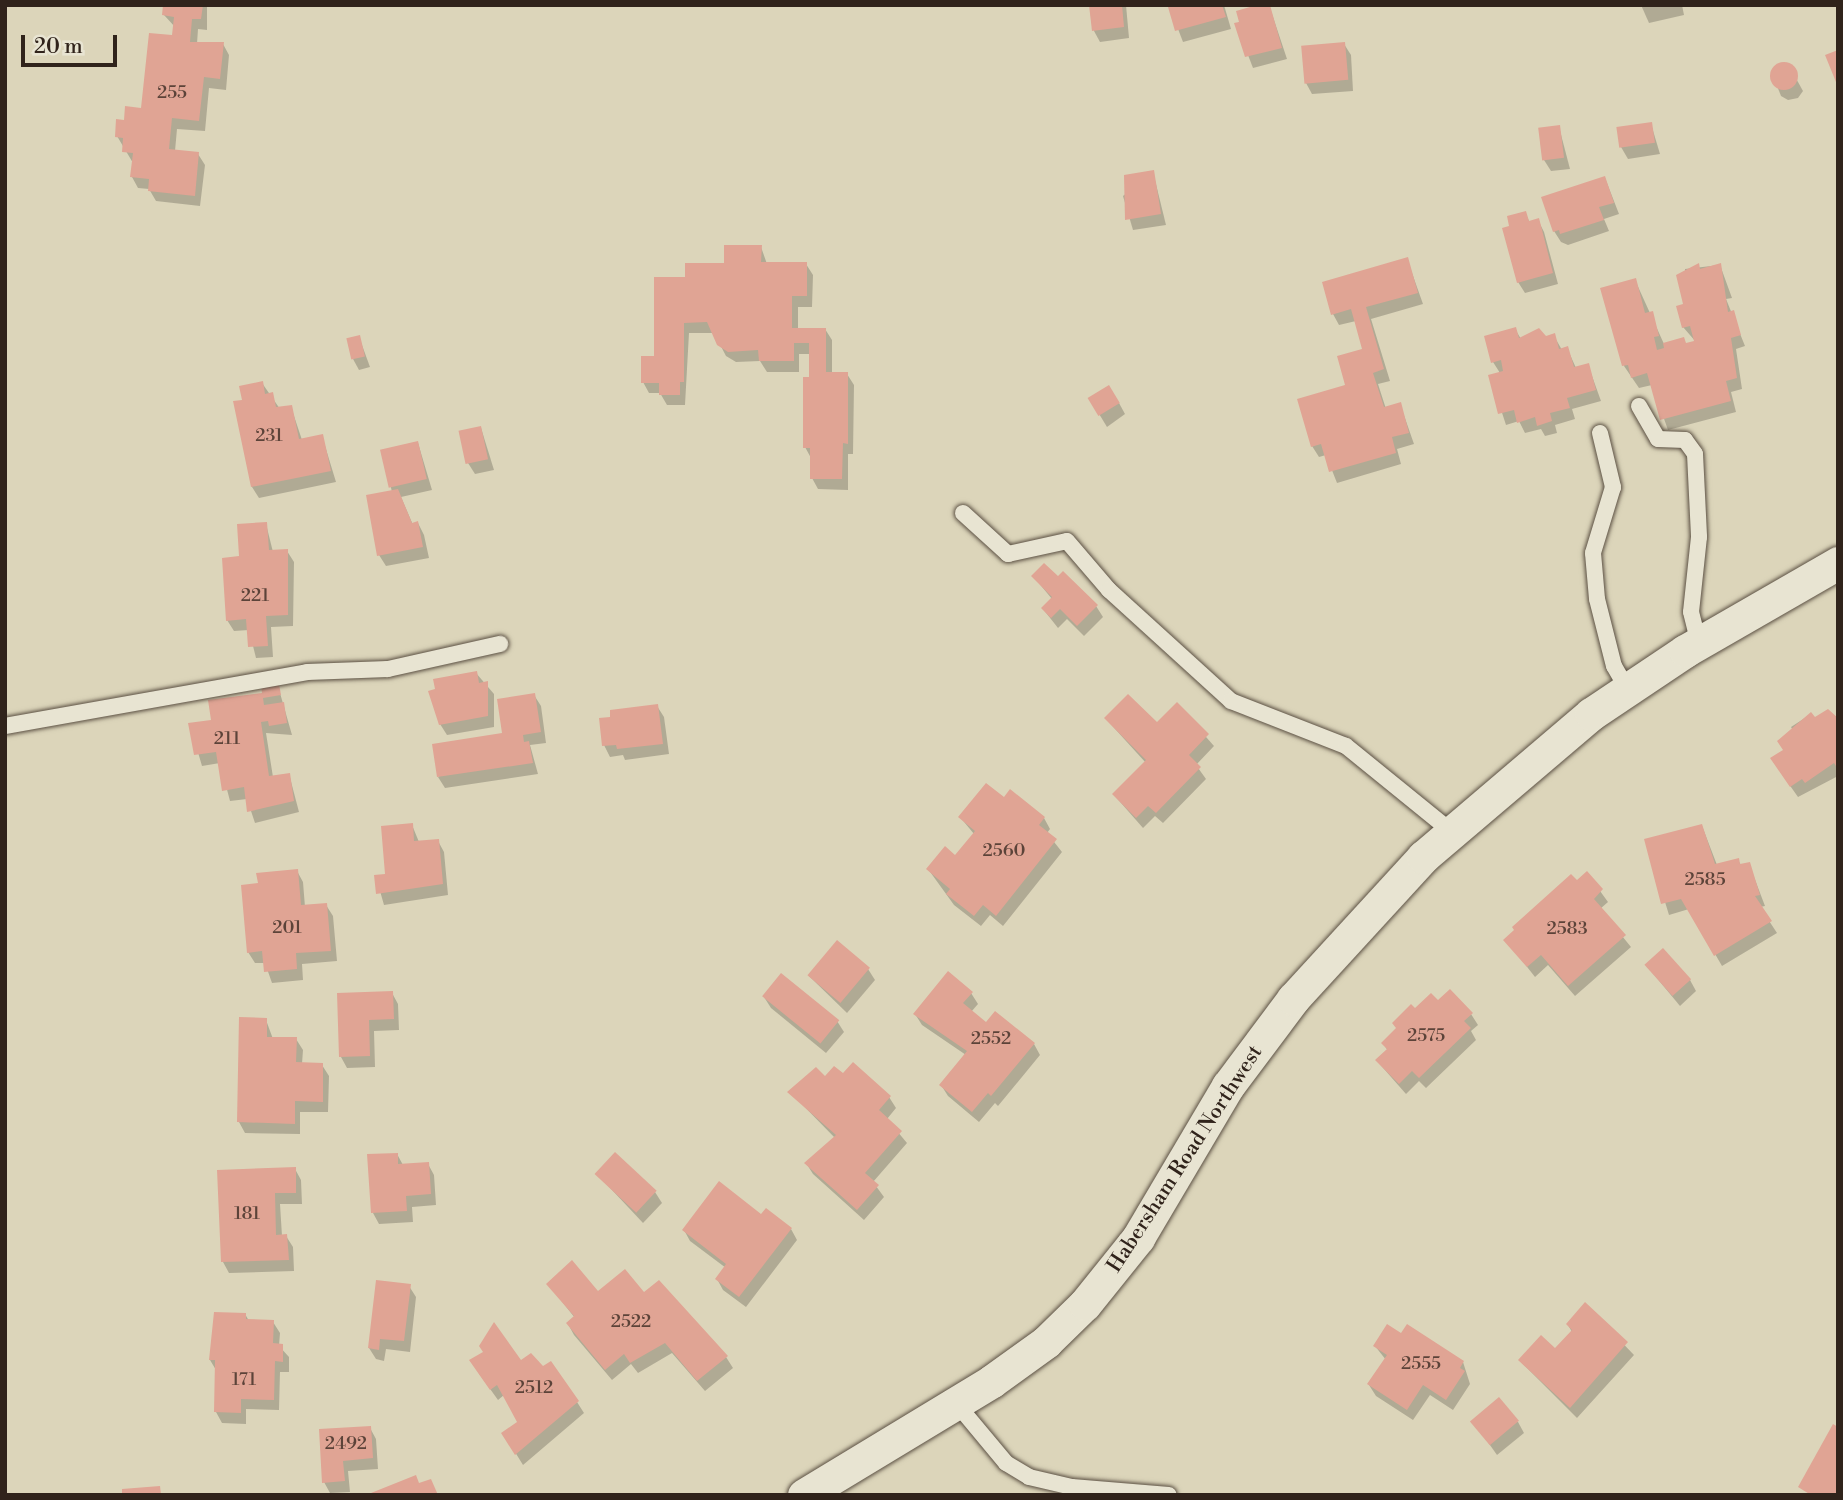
<!DOCTYPE html>
<style>
body{margin:0}
#map{position:relative;width:1843px;height:1500px;overflow:hidden;background:#dcd5ba;font-family:"Libre Bodoni",serif}
div>[style]{position:absolute}
.shadow>*{inset:0;background:#0003}
.building>*{inset:0;background:#e0a494;transform-origin:0 0}
.round{border-radius:50%}
.roads{filter:drop-shadow(0 0 2px #5b5043) drop-shadow(0 0 2px #5b5043)}
.lane>*{height:16px;margin:-8px;padding:0 8px;transform-origin:8px;border-radius:8px;background:#e8e4d2}
.street>*{height:33px;margin:-16.5px;padding:0 16.5px;transform-origin:16.5px;border-radius:16.5px;background:#e8e4d2}
span{translate:-50% -50%;white-space:nowrap;text-align:center;line-height:1.15;-webkit-text-stroke:6px #e8e4d2;paint-order:stroke}
.number-label{font-size:18px;color:#5c4339}
.number-label span{-webkit-text-stroke-width:0}
.street-label{font-size:21px;color:#30231b}
.frame{position:absolute;inset:0;border:7px solid #30231b;pointer-events:none}
.scale{position:absolute;left:21px;top:35px;width:96px;height:32px;box-sizing:border-box;border:4px solid #30231b;border-top:0;padding-left:9px;font-size:21px;line-height:24px;white-space:nowrap;color:#30231b;-webkit-text-stroke:5px #e8e4d2;paint-order:stroke}
</style>
<div id="map">
<div class="shadow">
<div style="clip-path:polygon(165px 5px,207px 5px,207px 30px,198px 29px,197px 44px,223px 44px,229px 55px,226px 90px,209px 88px,205px 131px,177px 129px,175px 151px,198px 154px,205px 165px,200px 206px,156px 201px,149px 189px,138px 188px,132px 177px,133px 163px,117px 136px,125px 122px,143px 110px,174px 37px,175px 27px,164px 15px)"></div>
<div style="clip-path:polygon(1091px 5px,1126px 5px,1129px 38px,1100px 42px,1094px 31px)"></div>
<div style="clip-path:polygon(1181px 5px,1224px 5px,1231px 29px,1183px 42px,1170px 8px)"></div>
<div style="clip-path:polygon(1269px 5px,1287px 59px,1253px 68px,1236px 24px)"></div>
<div style="clip-path:polygon(1641px 5px,1682px 5px,1684px 15px,1649px 23px)"></div>
<div style="clip-path:polygon(1344px 44px,1351px 55px,1353px 91px,1312px 94px,1306px 83px)"></div>
<div style="clip-path:polygon(1788px 64px,1803px 91px,1798px 98px,1788px 100px,1781px 96px,1772px 73px,1778px 66px)"></div>
<div style="clip-path:polygon(1651px 124px,1660px 154px,1628px 159px,1621px 147px)"></div>
<div style="clip-path:polygon(1559px 127px,1570px 169px,1551px 171px,1544px 160px)"></div>
<div style="clip-path:polygon(1153px 172px,1166px 225px,1133px 230px,1123px 196px)"></div>
<div style="clip-path:polygon(1605px 178px,1619px 214px,1604px 219px,1609px 231px,1568px 245px,1561px 242px,1554px 231px)"></div>
<div style="clip-path:polygon(1525px 213px,1530px 223px,1538px 220px,1544px 232px,1558px 284px,1525px 293px,1518px 282px,1511px 228px)"></div>
<div style="clip-path:polygon(761px 247px,767px 264px,806px 264px,813px 275px,812px 307px,798px 307px,798px 330px,825px 329px,832px 340px,832px 374px,847px 374px,854px 385px,853px 454px,848px 454px,848px 490px,818px 489px,812px 478px,811px 458px,805px 447px,811px 354px,799px 354px,799px 372px,767px 372px,760px 361px,736px 362px,726px 356px,714px 333px,689px 333px,685px 405px,667px 405px,660px 393px,649px 393px,643px 382px,687px 279px)"></div>
<div style="clip-path:polygon(1407px 259px,1423px 304px,1371px 319px,1390px 381px,1378px 384px,1386px 409px,1400px 404px,1414px 444px,1397px 449px,1401px 464px,1337px 483px,1326px 455px,1319px 457px,1312px 446px,1364px 350px,1356px 321px,1339px 325px,1333px 314px)"></div>
<div style="clip-path:polygon(1720px 265px,1732px 298px,1726px 299px,1745px 346px,1736px 349px,1742px 389px,1731px 392px,1736px 412px,1668px 430px,1652px 385px,1639px 388px,1624px 366px,1635px 280px,1664px 344px,1687px 345px,1696px 342px,1683px 327px,1685px 269px)"></div>
<div style="clip-path:polygon(1515px 329px,1521px 339px,1554px 336px,1562px 350px,1567px 348px,1576px 368px,1588px 365px,1601px 401px,1572px 409px,1575px 419px,1555px 425px,1557px 433px,1545px 436px,1541px 429px,1525px 433px,1519px 421px,1506px 425px,1490px 376px,1500px 373px,1493px 362px)"></div>
<div style="clip-path:polygon(359px 337px,370px 367px,359px 370px,353px 359px)"></div>
<div style="clip-path:polygon(262px 383px,280px 409px,291px 407px,302px 440px,322px 436px,336px 482px,259px 498px,252px 487px,235px 403px,244px 401px)"></div>
<div style="clip-path:polygon(1090px 399px,1119px 403px,1125px 414px,1107px 427px)"></div>
<div style="clip-path:polygon(481px 428px,494px 470px,475px 474px,468px 463px)"></div>
<div style="clip-path:polygon(418px 443px,432px 490px,401px 497px,413px 525px,418px 523px,424px 535px,429px 558px,386px 566px,379px 555px,392px 492px,382px 450px)"></div>
<div style="clip-path:polygon(266px 524px,273px 552px,287px 551px,294px 562px,293px 626px,271px 627px,273px 657px,256px 658px,249px 630px,234px 631px,227px 620px,241px 558px)"></div>
<div style="clip-path:polygon(1033px 576px,1096px 606px,1103px 617px,1084px 636px,1067px 619px,1058px 628px,1043px 609px,1052px 599px)"></div>
<div style="clip-path:polygon(476px 673px,494px 694px,494px 727px,447px 735px,440px 724px)"></div>
<div style="clip-path:polygon(278px 686px,292px 735px,266px 733px,273px 777px,289px 774px,299px 812px,255px 823px,247px 799px,230px 801px,220px 763px,202px 766px,190px 725px,213px 722px)"></div>
<div style="clip-path:polygon(534px 695px,541px 706px,546px 743px,530px 745px,538px 774px,445px 788px,438px 777px,504px 735px)"></div>
<div style="clip-path:polygon(1177px 704px,1214px 746px,1196px 765px,1206px 779px,1163px 823px,1155px 816px,1143px 828px,1114px 795px,1146px 763px,1106px 719px,1157px 725px)"></div>
<div style="clip-path:polygon(657px 706px,664px 717px,669px 754px,625px 760px,623px 755px,610px 757px,604px 745px)"></div>
<div style="clip-path:polygon(1811px 714px,1815px 719px,1838px 720px,1838px 776px,1798px 797px,1779px 770px,1794px 732px,1791px 727px)"></div>
<div style="clip-path:polygon(1004px 799px,1044px 818px,1050px 829px,1047px 833px,1062px 852px,1003px 926px,990px 915px,981px 926px,954px 905px,928px 869px,956px 857px,974px 834px,960px 817px)"></div>
<div style="clip-path:polygon(412px 825px,419px 842px,438px 841px,444px 852px,448px 895px,384px 905px,376px 877px,387px 876px)"></div>
<div style="clip-path:polygon(1702px 826px,1717px 865px,1738px 860px,1741px 865px,1749px 864px,1765px 906px,1760px 907px,1777px 933px,1722px 966px,1689px 909px,1669px 915px,1646px 840px)"></div>
<div style="clip-path:polygon(297px 871px,303px 882px,305px 907px,326px 905px,333px 916px,337px 961px,302px 964px,303px 980px,272px 983px,265px 963px,255px 963px,248px 952px,259px 885px)"></div>
<div style="clip-path:polygon(1587px 873px,1608px 902px,1600px 909px,1631px 947px,1575px 996px,1548px 965px,1535px 977px,1506px 940px)"></div>
<div style="clip-path:polygon(1646px 965px,1690px 980px,1696px 991px,1680px 1006px)"></div>
<div style="clip-path:polygon(868px 969px,875px 980px,847px 1013px,809px 976px)"></div>
<div style="clip-path:polygon(392px 993px,398px 1004px,399px 1030px,374px 1031px,375px 1067px,347px 1068px,341px 1057px,339px 994px)"></div>
<div style="clip-path:polygon(971px 993px,978px 1004px,971px 1012px,986px 1024px,1034px 1044px,1040px 1055px,998px 1106px,995px 1103px,979px 1122px,948px 1096px,941px 1085px,966px 1055px,922px 1025px,915px 1014px)"></div>
<div style="clip-path:polygon(764px 997px,837px 1021px,844px 1032px,826px 1053px,771px 1008px)"></div>
<div style="clip-path:polygon(1437px 1002px,1471px 1014px,1478px 1025px,1471px 1031px,1476px 1040px,1426px 1088px,1419px 1081px,1406px 1094px,1377px 1061px,1388px 1051px,1383px 1043px,1415px 1011px)"></div>
<div style="clip-path:polygon(266px 1020px,273px 1039px,296px 1039px,303px 1050px,302px 1064px,322px 1065px,329px 1076px,328px 1112px,300px 1112px,300px 1134px,245px 1133px,239px 1122px)"></div>
<div style="clip-path:polygon(843px 1076px,889px 1097px,896px 1108px,887px 1119px,907px 1143px,873px 1182px,884px 1197px,864px 1220px,813px 1174px,806px 1163px,835px 1138px,790px 1092px)"></div>
<div style="clip-path:polygon(397px 1154px,403px 1165px,428px 1164px,434px 1175px,436px 1205px,412px 1207px,413px 1222px,379px 1224px,373px 1213px)"></div>
<div style="clip-path:polygon(295px 1169px,301px 1180px,302px 1204px,280px 1204px,282px 1236px,286px 1236px,293px 1247px,294px 1271px,229px 1273px,223px 1262px,219px 1171px)"></div>
<div style="clip-path:polygon(597px 1174px,655px 1192px,662px 1203px,643px 1223px)"></div>
<div style="clip-path:polygon(762px 1216px,791px 1229px,797px 1240px,746px 1307px,723px 1290px,717px 1279px,726px 1268px,690px 1241px,684px 1230px)"></div>
<div style="clip-path:polygon(548px 1284px,598px 1293px,644px 1295px,726px 1357px,733px 1368px,705px 1391px,672px 1353px,638px 1373px,631px 1364px,612px 1380px,574px 1335px,568px 1324px,575px 1318px)"></div>
<div style="clip-path:polygon(409px 1286px,416px 1297px,410px 1352px,386px 1349px,384px 1361px,376px 1359px,369px 1348px)"></div>
<div style="clip-path:polygon(1586px 1305px,1634px 1355px,1577px 1418px,1520px 1361px,1555px 1351px,1572px 1332px,1568px 1325px)"></div>
<div style="clip-path:polygon(245px 1314px,249px 1321px,273px 1322px,280px 1333px,279px 1346px,289px 1357px,289px 1372px,280px 1372px,279px 1410px,246px 1409px,246px 1424px,222px 1423px,216px 1412px,216px 1370px,210px 1360px)"></div>
<div style="clip-path:polygon(1401px 1335px,1463px 1362px,1470px 1384px,1453px 1410px,1430px 1395px,1413px 1420px,1376px 1396px,1369px 1385px,1386px 1360px,1375px 1346px)"></div>
<div style="clip-path:polygon(520px 1362px,577px 1402px,584px 1413px,523px 1465px,510px 1444px,519px 1422px,504px 1395px,498px 1400px,478px 1372px)"></div>
<div style="clip-path:polygon(1473px 1421px,1518px 1422px,1524px 1433px,1497px 1455px)"></div>
<div style="clip-path:polygon(370px 1428px,376px 1439px,378px 1469px,348px 1471px,350px 1492px,330px 1493px,324px 1482px)"></div>
</div>
<div class="building">
<div style="clip-path:polygon(163px 5px,203px 5px,201px 19px,192px 19px,190px 42px,224px 42px,220px 79px,204px 77px,199px 121px,172px 118px,169px 149px,199px 152px,195px 196px,148px 191px,149px 179px,130px 177px,133px 153px,122px 152px,123px 138px,115px 137px,116px 119px,124px 120px,125px 106px,141px 108px,149px 33px,172px 35px,174px 17px,162px 15px)"></div>
<div style="clip-path:polygon(1089px 5px,1122px 5px,1124px 27px,1092px 31px)"></div>
<div style="clip-path:polygon(1222px 5px,1226px 17px,1175px 31px,1168px 7px)"></div>
<div style="clip-path:polygon(1257px 5px,1270px 5px,1282px 48px,1245px 57px,1234px 23px,1239px 22px,1236px 11px)"></div>
<div style="left:1345px;top:42px;width:38px;height:44px;rotate:85deg"></div>
<div style="clip-path:polygon(1838px 50px,1838px 87px,1825px 55px)"></div>
<div class="round" style="left:1770px;top:62px;width:28px;height:28px"></div>
<div style="left:1652px;top:122px;width:21px;height:36px;rotate:82deg"></div>
<div style="left:1560px;top:125px;width:33px;height:22px;rotate:83deg"></div>
<div style="clip-path:polygon(1154px 170px,1161px 214px,1125px 220px,1124px 175px)"></div>
<div style="clip-path:polygon(1605px 176px,1614px 203px,1599px 207px,1604px 220px,1560px 234px,1559px 230px,1553px 232px,1541px 197px)"></div>
<div style="clip-path:polygon(1526px 211px,1529px 221px,1539px 218px,1553px 273px,1517px 283px,1502px 228px,1509px 226px,1507px 216px)"></div>
<div style="clip-path:polygon(724px 245px,762px 245px,761px 262px,807px 262px,807px 296px,792px 296px,792px 328px,826px 328px,826px 372px,848px 372px,848px 444px,843px 443px,842px 479px,810px 479px,810px 448px,803px 448px,803px 377px,809px 377px,809px 343px,794px 343px,794px 361px,759px 361px,758px 350px,728px 352px,717px 345px,707px 322px,684px 323px,684px 382px,680px 382px,680px 395px,659px 395px,659px 383px,641px 383px,641px 356px,654px 356px,654px 277px,685px 277px,685px 263px,724px 263px)"></div>
<div style="clip-path:polygon(1408px 257px,1418px 293px,1366px 307px,1384px 369px,1373px 373px,1384px 407px,1401px 402px,1409px 433px,1392px 437px,1396px 453px,1329px 472px,1321px 444px,1311px 447px,1297px 399px,1345px 385px,1337px 356px,1362px 349px,1351px 309px,1331px 315px,1322px 282px)"></div>
<div style="clip-path:polygon(1699px 263px,1700px 269px,1721px 263px,1728px 312px,1734px 310px,1741px 335px,1731px 338px,1737px 378px,1726px 381px,1731px 401px,1660px 420px,1647px 373px,1631px 378px,1628px 365px,1622px 366px,1600px 288px,1636px 278px,1645px 313px,1653px 311px,1659px 336px,1654px 337px,1657px 350px,1664px 348px,1663px 343px,1684px 337px,1686px 343px,1694px 341px,1690px 326px,1682px 328px,1676px 306px,1683px 304px,1676px 275px)"></div>
<div style="clip-path:polygon(1516px 327px,1519px 338px,1539px 328px,1546px 336px,1555px 333px,1559px 349px,1568px 346px,1574px 367px,1589px 363px,1596px 390px,1567px 398px,1570px 408px,1550px 413px,1552px 421px,1537px 426px,1535px 417px,1517px 423px,1514px 410px,1498px 414px,1488px 375px,1503px 371px,1501px 360px,1491px 363px,1484px 336px)"></div>
<div style="left:360px;top:335px;width:22px;height:14px;rotate:77deg"></div>
<div style="clip-path:polygon(263px 381px,265px 394px,273px 392px,276px 407px,292px 405px,299px 439px,323px 434px,331px 471px,251px 487px,233px 401px,242px 400px,239px 386px)"></div>
<div style="left:1109px;top:385px;width:21px;height:25px;rotate:59deg"></div>
<div style="left:481px;top:426px;width:34px;height:23px;rotate:78deg"></div>
<div style="left:418px;top:441px;width:39px;height:39px;rotate:77deg"></div>
<div style="clip-path:polygon(398px 489px,412px 523px,418px 521px,423px 547px,377px 556px,366px 495px)"></div>
<div style="clip-path:polygon(267px 522px,269px 550px,288px 549px,288px 615px,266px 616px,268px 646px,248px 647px,246px 619px,226px 621px,222px 558px,239px 556px,237px 524px)"></div>
<div style="clip-path:polygon(1044px 563px,1058px 576px,1063px 571px,1098px 605px,1077px 626px,1060px 609px,1051px 618px,1041px 608px,1052px 597px,1031px 576px)"></div>
<div style="clip-path:polygon(477px 671px,479px 683px,488px 681px,488px 716px,439px 725px,428px 691px,435px 689px,433px 679px)"></div>
<div style="clip-path:polygon(279px 684px,281px 695px,263px 698px,264px 705px,284px 702px,287px 723px,269px 726px,268px 721px,261px 722px,269px 776px,290px 773px,294px 801px,247px 812px,244px 787px,222px 791px,216px 752px,194px 755px,188px 723px,211px 720px,208px 700px,262px 693px,261px 686px)"></div>
<div style="clip-path:polygon(535px 693px,541px 732px,523px 735px,524px 742px,529px 741px,533px 763px,437px 777px,432px 744px,502px 733px,497px 699px)"></div>
<div style="clip-path:polygon(1128px 694px,1157px 722px,1177px 702px,1209px 734px,1189px 755px,1201px 767px,1156px 813px,1148px 806px,1136px 818px,1112px 794px,1146px 760px,1104px 718px)"></div>
<div style="clip-path:polygon(658px 704px,663px 744px,617px 749px,616px 745px,602px 746px,599px 718px,610px 717px,610px 710px)"></div>
<div style="clip-path:polygon(1828px 709px,1838px 718px,1838px 769px,1834px 763px,1805px 783px,1802px 779px,1790px 787px,1770px 758px,1783px 750px,1777px 741px,1811px 712px,1815px 717px)"></div>
<div style="clip-path:polygon(986px 783px,1004px 797px,1010px 789px,1045px 817px,1039px 825px,1057px 839px,996px 916px,983px 905px,974px 916px,946px 894px,950px 889px,926px 869px,945px 846px,955px 855px,975px 831px,958px 817px)"></div>
<div style="clip-path:polygon(413px 823px,414px 841px,439px 839px,443px 884px,376px 894px,374px 875px,385px 874px,381px 826px)"></div>
<div style="clip-path:polygon(1702px 824px,1715px 864px,1739px 858px,1740px 864px,1750px 862px,1760px 895px,1755px 896px,1772px 921px,1714px 956px,1681px 899px,1661px 904px,1644px 839px)"></div>
<div style="clip-path:polygon(298px 869px,301px 905px,327px 903px,331px 951px,296px 953px,297px 969px,264px 972px,262px 951px,247px 953px,241px 885px,258px 883px,256px 873px)"></div>
<div style="clip-path:polygon(1587px 871px,1603px 889px,1594px 899px,1626px 935px,1568px 986px,1541px 955px,1527px 967px,1503px 940px,1514px 930px,1512px 927px,1571px 874px,1577px 880px)"></div>
<div style="left:837px;top:940px;width:43px;height:46px;rotate:40deg"></div>
<div style="left:1663px;top:948px;width:42px;height:25px;rotate:48deg"></div>
<div style="clip-path:polygon(948px 971px,973px 992px,963px 1003px,986px 1022px,995px 1011px,1035px 1043px,991px 1096px,988px 1093px,972px 1112px,939px 1085px,967px 1051px,913px 1014px)"></div>
<div style="left:781px;top:973px;width:75px;height:30px;rotate:39deg"></div>
<div style="clip-path:polygon(1450px 989px,1473px 1013px,1464px 1021px,1471px 1028px,1419px 1078px,1412px 1071px,1399px 1084px,1375px 1060px,1387px 1049px,1381px 1043px,1396px 1028px,1392px 1023px,1411px 1004px,1415px 1008px,1431px 993px,1438px 1000px)"></div>
<div style="clip-path:polygon(393px 991px,394px 1019px,369px 1020px,370px 1056px,339px 1057px,337px 993px)"></div>
<div style="clip-path:polygon(239px 1017px,267px 1018px,267px 1037px,297px 1037px,296px 1062px,323px 1063px,323px 1102px,295px 1101px,295px 1124px,237px 1122px)"></div>
<div style="clip-path:polygon(853px 1062px,891px 1096px,879px 1110px,902px 1131px,865px 1173px,879px 1185px,857px 1210px,804px 1163px,836px 1135px,787px 1092px,816px 1067px,825px 1076px,834px 1066px,843px 1073px)"></div>
<div style="left:615px;top:1152px;width:57px;height:30px;rotate:43deg"></div>
<div style="clip-path:polygon(398px 1153px,398px 1164px,429px 1162px,431px 1194px,406px 1196px,407px 1211px,371px 1213px,367px 1154px)"></div>
<div style="clip-path:polygon(296px 1167px,296px 1193px,275px 1193px,276px 1235px,287px 1234px,289px 1260px,221px 1262px,217px 1170px)"></div>
<div style="clip-path:polygon(719px 1181px,761px 1214px,766px 1208px,792px 1228px,739px 1297px,715px 1279px,726px 1264px,682px 1230px)"></div>
<div style="clip-path:polygon(572px 1260px,598px 1291px,625px 1269px,644px 1292px,659px 1280px,728px 1356px,697px 1381px,665px 1343px,630px 1363px,624px 1354px,605px 1370px,566px 1323px,574px 1316px,546px 1284px)"></div>
<div style="clip-path:polygon(376px 1280px,411px 1284px,404px 1341px,380px 1339px,379px 1350px,368px 1348px)"></div>
<div style="clip-path:polygon(1585px 1302px,1628px 1342px,1570px 1408px,1518px 1360px,1541px 1335px,1555px 1348px,1572px 1330px,1566px 1324px)"></div>
<div style="clip-path:polygon(214px 1312px,246px 1313px,246px 1319px,274px 1320px,273px 1343px,283px 1344px,283px 1362px,275px 1361px,274px 1400px,241px 1399px,241px 1413px,214px 1412px,215px 1360px,209px 1360px)"></div>
<div style="clip-path:polygon(494px 1322px,521px 1360px,531px 1353px,543px 1366px,551px 1361px,579px 1401px,515px 1455px,501px 1433px,517px 1422px,497px 1385px,490px 1390px,469px 1360px,483px 1352px,479px 1346px)"></div>
<div style="clip-path:polygon(1387px 1324px,1401px 1333px,1407px 1324px,1464px 1361px,1460px 1368px,1465px 1371px,1446px 1400px,1423px 1385px,1407px 1410px,1367px 1384px,1387px 1355px,1373px 1346px)"></div>
<div style="left:1499px;top:1397px;width:31px;height:38px;rotate:50deg"></div>
<div style="clip-path:polygon(1833px 1424px,1838px 1427px,1838px 1495px,1811px 1495px,1798px 1487px)"></div>
<div style="clip-path:polygon(371px 1426px,373px 1458px,343px 1461px,345px 1481px,322px 1483px,319px 1429px)"></div>
<div style="clip-path:polygon(416px 1475px,419px 1483px,431px 1479px,438px 1495px,366px 1495px)"></div>
<div style="clip-path:polygon(160px 1486px,161px 1495px,122px 1495px,122px 1489px)"></div>
</div>
<div class="roads">
<div class="lane">
<div style="left:1639px;top:406px;width:38px;rotate:60deg"></div>
<div style="left:1658px;top:439px;width:27px;rotate:2deg"></div>
<div style="left:1685px;top:440px;width:17px;rotate:54deg"></div>
<div style="left:1695px;top:454px;width:83px;rotate:87.2deg"></div>
<div style="left:1699px;top:537px;width:75px;rotate:96.1deg"></div>
<div style="left:1691px;top:612px;width:32px;rotate:76deg"></div>
<div style="left:1600px;top:433px;width:56px;rotate:76.5deg"></div>
<div style="left:1613px;top:487px;width:69px;rotate:106.9deg"></div>
<div style="left:1593px;top:553px;width:46px;rotate:85deg"></div>
<div style="left:1597px;top:599px;width:69px;rotate:75.8deg"></div>
<div style="left:1614px;top:666px;width:28px;rotate:60deg"></div>
<div style="left:963px;top:513px;width:61px;rotate:42.3deg"></div>
<div style="left:1008px;top:554px;width:60px;rotate:-12.4deg"></div>
<div style="left:1067px;top:541px;width:65px;rotate:49.4deg"></div>
<div style="left:1109px;top:590px;width:165px;rotate:42.3deg"></div>
<div style="left:1231px;top:701px;width:123px;rotate:21.4deg"></div>
<div style="left:1346px;top:746px;width:136px;rotate:39.1deg"></div>
<div style="left:5px;top:726px;width:307px;rotate:-10.1deg"></div>
<div style="left:307px;top:672px;width:81px;rotate:-2.1deg"></div>
<div style="left:388px;top:669px;width:115px;rotate:-12.6deg"></div>
<div style="left:956px;top:1403px;width:78px;rotate:50.2deg"></div>
<div style="left:1006px;top:1463px;width:27px;rotate:31deg"></div>
<div style="left:1029px;top:1477px;width:44px;rotate:13.1deg"></div>
<div style="left:1072px;top:1487px;width:97px;rotate:4.7deg"></div>
</div>
<div class="street">
<div style="left:804px;top:1495px;width:220px;rotate:-31.2deg"></div>
<div style="left:992px;top:1381px;width:67px;rotate:-35.8deg"></div>
<div style="left:1046px;top:1342px;width:54px;rotate:-44.3deg"></div>
<div style="left:1085px;top:1304px;width:85px;rotate:-51.2deg"></div>
<div style="left:1138px;top:1238px;width:177px;rotate:-59.4deg"></div>
<div style="left:1228px;top:1086px;width:109px;rotate:-53.2deg"></div>
<div style="left:1293px;top:999px;width:193px;rotate:-47.5deg"></div>
<div style="left:1423px;top:857px;width:221px;rotate:-40.4deg"></div>
<div style="left:1591px;top:714px;width:113px;rotate:-33.8deg"></div>
<div style="left:1685px;top:651px;width:177px;rotate:-29.9deg"></div>
</div>
</div>
<div class="number-label">
<span style="left:172px;top:93px">255</span>
<span style="left:269px;top:436px">231</span>
<span style="left:255px;top:596px">221</span>
<span style="left:227px;top:739px">211</span>
<span style="left:1004px;top:851px">2560</span>
<span style="left:1705px;top:880px">2585</span>
<span style="left:287px;top:928px">201</span>
<span style="left:1567px;top:929px">2583</span>
<span style="left:1426px;top:1036px">2575</span>
<span style="left:991px;top:1039px">2552</span>
<span style="left:247px;top:1214px">181</span>
<span style="left:631px;top:1322px">2522</span>
<span style="left:1421px;top:1364px">2555</span>
<span style="left:244px;top:1380px">171</span>
<span style="left:534px;top:1388px">2512</span>
<span style="left:346px;top:1444px">2492</span>
</div>
<div class="street-label">
<span style="left:1185px;top:1159px;rotate:-57deg">Habersham Road Northwest</span>
</div>
<div class="frame"></div>
<div class="scale">20 m</div>
</div>
